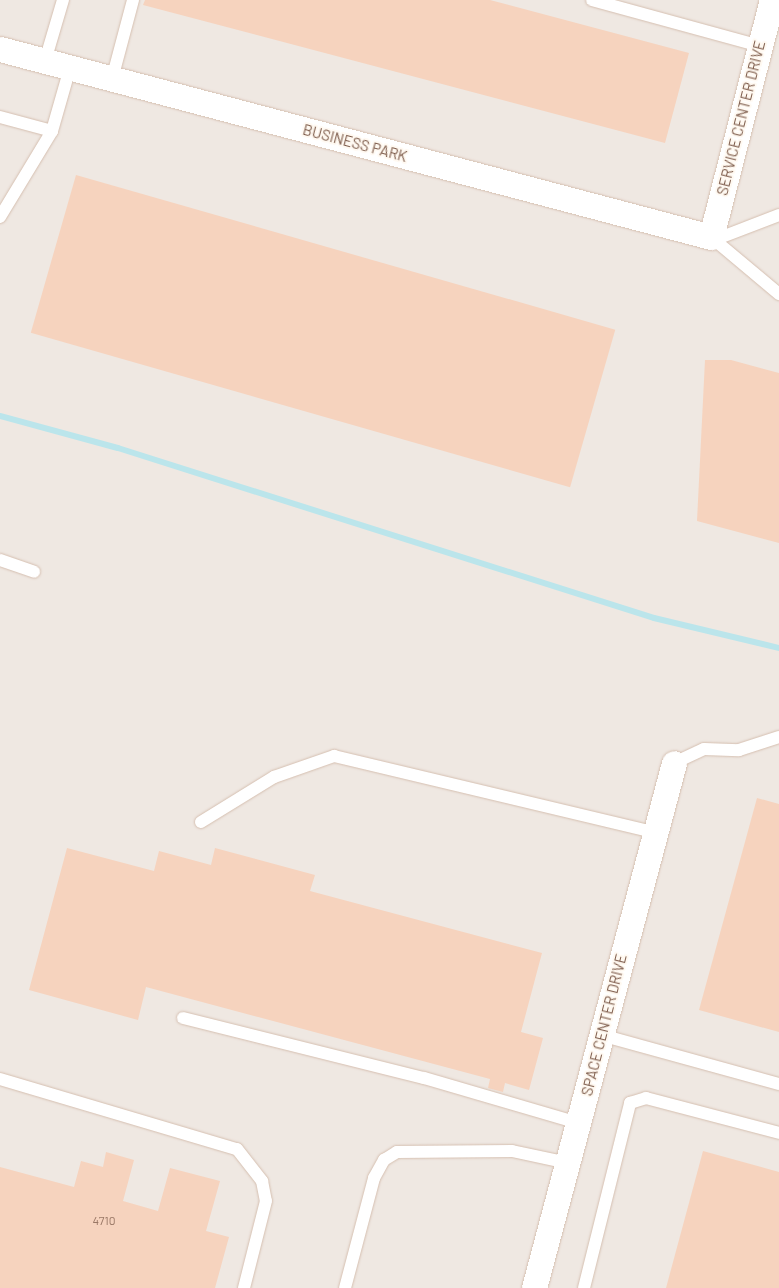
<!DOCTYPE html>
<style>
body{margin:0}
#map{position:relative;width:779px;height:1288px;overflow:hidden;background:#fef6e9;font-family:Barlow,sans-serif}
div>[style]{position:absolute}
.industrial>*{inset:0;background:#efe8e2;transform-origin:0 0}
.stream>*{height:6px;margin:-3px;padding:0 3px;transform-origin:3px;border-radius:3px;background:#bbe5eb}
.building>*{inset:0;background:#f6d3be;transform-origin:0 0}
.roads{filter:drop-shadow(0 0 1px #d5bfb0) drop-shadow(0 0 1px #d5bfb0)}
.lane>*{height:12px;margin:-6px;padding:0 6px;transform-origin:6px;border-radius:6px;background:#fff}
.street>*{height:25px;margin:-12.5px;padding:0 12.5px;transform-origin:12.5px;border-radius:12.5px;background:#fff}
span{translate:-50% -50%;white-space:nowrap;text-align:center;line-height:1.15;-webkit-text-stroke:4px #fff9f1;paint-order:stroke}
.number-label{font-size:12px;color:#9a7866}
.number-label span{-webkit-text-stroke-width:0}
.street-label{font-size:15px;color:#7c5a49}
</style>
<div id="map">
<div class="industrial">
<div style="left:0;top:0;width:779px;height:1288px"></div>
</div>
<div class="stream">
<div style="left:0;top:416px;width:122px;rotate:15.2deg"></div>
<div style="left:118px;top:448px;width:562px;rotate:17.6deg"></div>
<div style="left:654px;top:618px;width:129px;rotate:13.5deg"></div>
</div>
<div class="building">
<div style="clip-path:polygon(145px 0,490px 0,689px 53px,665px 143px,143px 5px)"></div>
<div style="left:76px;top:175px;width:561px;height:164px;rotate:16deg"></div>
<div style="clip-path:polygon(705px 360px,731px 360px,779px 373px,779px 543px,697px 521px)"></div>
<div style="clip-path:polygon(757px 798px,779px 804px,779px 1032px,699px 1010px)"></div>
<div style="clip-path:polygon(67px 848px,154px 871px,159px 851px,211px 865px,215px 848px,315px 875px,310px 891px,542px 953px,521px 1032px,543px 1038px,529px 1090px,505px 1083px,503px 1092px,488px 1088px,490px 1079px,146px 987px,138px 1020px,29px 990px)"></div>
<div style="clip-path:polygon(703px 1151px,779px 1172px,779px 1288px,666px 1288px)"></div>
<div style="clip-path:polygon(106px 1152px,134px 1160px,123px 1201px,158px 1211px,170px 1168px,220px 1181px,206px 1231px,229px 1237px,215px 1288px,0 1288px,0 1167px,74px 1187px,81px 1161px,103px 1167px)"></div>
</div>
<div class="roads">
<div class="lane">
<div style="left:592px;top:0;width:174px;rotate:15.3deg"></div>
<div style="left:45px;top:61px;width:64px;rotate:-73.6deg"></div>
<div style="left:112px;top:79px;width:82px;rotate:-75.1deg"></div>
<div style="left:0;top:117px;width:54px;rotate:15.1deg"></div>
<div style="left:52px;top:131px;width:66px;rotate:-74.1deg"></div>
<div style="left:0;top:217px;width:100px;rotate:-58.8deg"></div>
<div style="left:711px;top:237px;width:89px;rotate:40deg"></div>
<div style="left:714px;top:240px;width:70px;rotate:-21deg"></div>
<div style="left:0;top:560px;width:36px;rotate:19deg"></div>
<div style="left:674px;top:763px;width:33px;rotate:-25deg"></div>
<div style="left:704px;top:749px;width:35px;rotate:2deg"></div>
<div style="left:739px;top:750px;width:42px;rotate:-18deg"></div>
<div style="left:201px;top:822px;width:86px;rotate:-31.7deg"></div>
<div style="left:274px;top:777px;width:64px;rotate:-19.3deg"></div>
<div style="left:334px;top:756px;width:328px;rotate:13.4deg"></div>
<div style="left:183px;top:1018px;width:248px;rotate:14deg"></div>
<div style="left:424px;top:1078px;width:160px;rotate:16.3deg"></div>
<div style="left:601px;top:1035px;width:185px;rotate:15.4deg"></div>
<div style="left:0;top:1079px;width:247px;rotate:16.5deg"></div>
<div style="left:237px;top:1149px;width:41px;rotate:52deg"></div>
<div style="left:262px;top:1181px;width:20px;rotate:79deg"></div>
<div style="left:266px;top:1201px;width:90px;rotate:104.2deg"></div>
<div style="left:345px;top:1288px;width:114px;rotate:-75.2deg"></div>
<div style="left:374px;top:1178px;width:21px;rotate:-61deg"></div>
<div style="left:384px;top:1160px;width:15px;rotate:-32deg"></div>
<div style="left:397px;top:1152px;width:115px;rotate:-0.5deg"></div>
<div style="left:512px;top:1151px;width:57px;rotate:12.1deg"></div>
<div style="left:584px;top:1288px;width:191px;rotate:-76deg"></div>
<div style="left:630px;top:1103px;width:17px;rotate:-17deg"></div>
<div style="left:646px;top:1098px;width:138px;rotate:14.7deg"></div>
</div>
<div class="street">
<div style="left:0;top:49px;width:735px;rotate:14.81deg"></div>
<div style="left:711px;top:237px;width:245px;rotate:-75.6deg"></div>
<div style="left:534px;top:1288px;width:543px;rotate:-75.07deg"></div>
</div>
</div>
<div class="number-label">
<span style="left:104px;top:1221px">4710</span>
</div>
<div class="street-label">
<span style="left:741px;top:118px;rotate:-76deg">SERVICE CENTER DRIVE</span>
<span style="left:355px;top:143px;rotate:15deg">BUSINESS PARK</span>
<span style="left:604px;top:1025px;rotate:-76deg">SPACE CENTER DRIVE</span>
</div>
</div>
